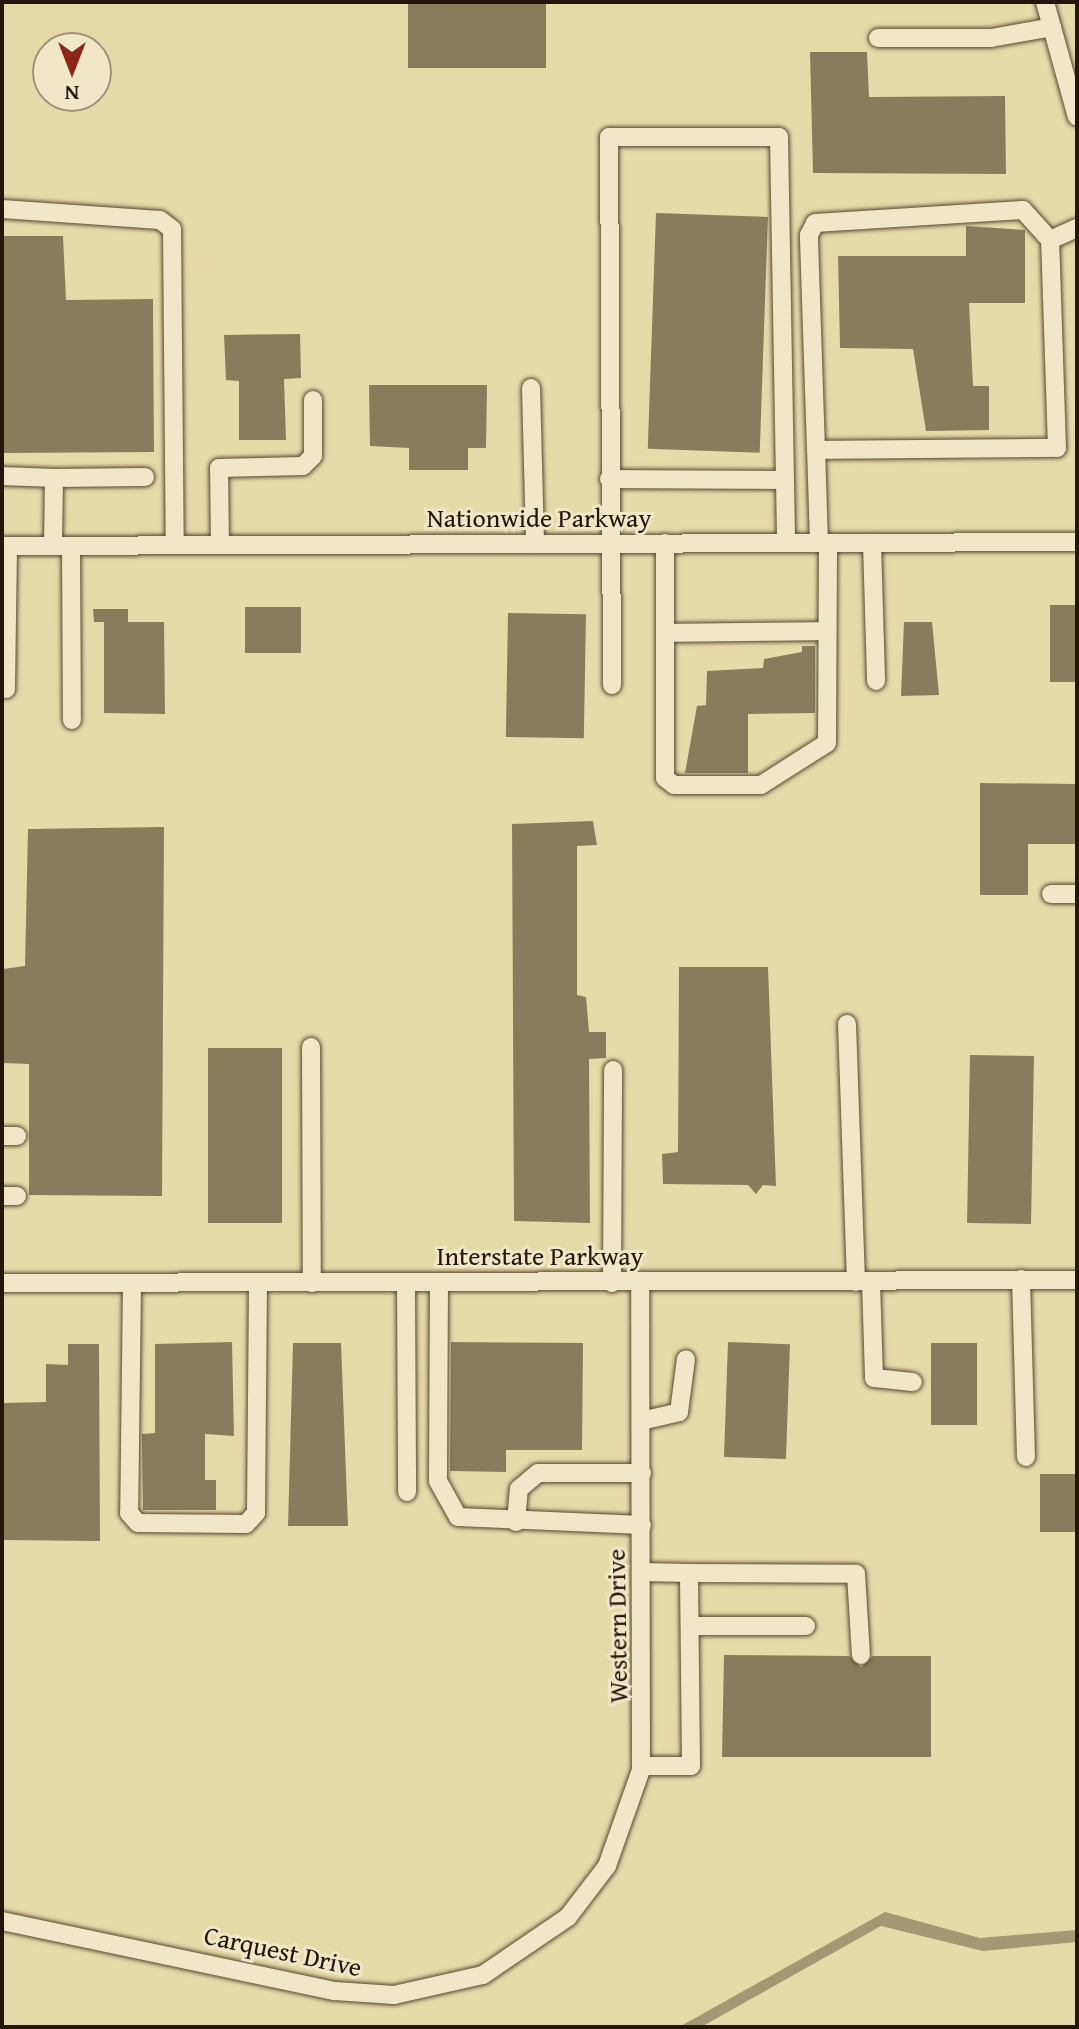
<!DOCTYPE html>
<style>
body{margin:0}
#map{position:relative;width:1079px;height:2029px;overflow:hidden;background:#e7daa9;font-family:"Gentium Book Plus",serif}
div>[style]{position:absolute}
.water>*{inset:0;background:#a59773}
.building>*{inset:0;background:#897c5d;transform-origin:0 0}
.roads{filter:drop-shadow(0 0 2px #554732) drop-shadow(0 0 2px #554732)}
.minor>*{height:18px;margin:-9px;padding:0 9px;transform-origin:9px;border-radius:9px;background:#efe7c7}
span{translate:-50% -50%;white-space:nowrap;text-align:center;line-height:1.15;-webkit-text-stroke:6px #efe7c7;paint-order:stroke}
.street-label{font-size:26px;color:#24160a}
.frame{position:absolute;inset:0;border:4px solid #24160a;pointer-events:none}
.north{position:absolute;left:32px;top:32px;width:80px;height:80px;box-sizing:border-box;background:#efe7c7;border:2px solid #9e937b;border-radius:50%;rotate:180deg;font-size:22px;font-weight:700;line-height:32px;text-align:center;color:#24160a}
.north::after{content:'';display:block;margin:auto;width:28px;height:36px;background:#8f2418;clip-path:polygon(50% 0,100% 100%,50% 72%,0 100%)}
</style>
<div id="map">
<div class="water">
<div style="clip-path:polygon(885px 1912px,980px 1938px,1077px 1930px,1077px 1942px,983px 1951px,881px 1926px,701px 2027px,679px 2027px)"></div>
</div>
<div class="building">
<div style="left:408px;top:2px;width:138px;height:66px"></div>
<div style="clip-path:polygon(810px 52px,867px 52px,869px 97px,1005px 96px,1006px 174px,813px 173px)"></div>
<div style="left:656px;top:213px;width:112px;height:236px;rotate:2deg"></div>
<div style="clip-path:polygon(966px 226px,1025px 230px,1025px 303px,969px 303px,973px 386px,989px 386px,989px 430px,926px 431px,913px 349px,840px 348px,838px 256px,966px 256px)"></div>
<div style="clip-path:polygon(2px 236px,63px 236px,66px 300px,153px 299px,154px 452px,2px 453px)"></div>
<div style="clip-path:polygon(300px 334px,301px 378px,284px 379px,286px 440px,239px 440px,239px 381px,226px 380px,224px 335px)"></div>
<div style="clip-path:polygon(369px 385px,487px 385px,486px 448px,468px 448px,468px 470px,409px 470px,409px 448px,370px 446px)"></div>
<div style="left:1050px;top:605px;width:27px;height:77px"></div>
<div style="left:301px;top:607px;width:46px;height:56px;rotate:90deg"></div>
<div style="clip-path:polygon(93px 609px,128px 609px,128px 622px,164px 622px,165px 714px,104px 713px,104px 622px,94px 622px)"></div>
<div style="left:508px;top:613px;width:78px;height:124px;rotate:1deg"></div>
<div style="clip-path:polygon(904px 622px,932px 622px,939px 695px,901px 696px)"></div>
<div style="clip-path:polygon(802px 646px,815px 646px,815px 713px,748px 714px,748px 773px,685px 773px,697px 706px,706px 705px,707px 671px,763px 668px,764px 659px,802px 652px)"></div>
<div style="clip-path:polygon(980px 783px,1077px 784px,1077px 844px,1028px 844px,1028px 895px,980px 895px)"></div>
<div style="clip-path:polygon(593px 821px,597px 845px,577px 846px,577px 995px,586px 997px,589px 1032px,606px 1032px,606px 1058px,589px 1059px,590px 1223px,514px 1221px,512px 824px)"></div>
<div style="clip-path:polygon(164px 827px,162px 1196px,29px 1195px,29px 1064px,3px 1063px,3px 969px,25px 966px,28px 829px)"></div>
<div style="clip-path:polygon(679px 967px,768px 967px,776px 1186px,763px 1185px,756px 1194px,748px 1185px,663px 1184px,662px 1154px,678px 1152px)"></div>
<div style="left:208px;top:1048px;width:74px;height:175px"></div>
<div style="left:970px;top:1055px;width:64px;height:168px;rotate:1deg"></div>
<div style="clip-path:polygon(232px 1342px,234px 1436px,205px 1434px,205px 1480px,216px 1480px,216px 1510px,143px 1510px,142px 1434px,155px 1433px,155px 1344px)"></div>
<div style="clip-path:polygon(451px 1342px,583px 1343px,582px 1450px,506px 1450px,506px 1472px,450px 1471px)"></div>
<div style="left:728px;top:1342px;width:62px;height:115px;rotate:2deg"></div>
<div style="clip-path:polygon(293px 1343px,341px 1343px,348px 1526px,288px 1526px)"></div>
<div style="left:931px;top:1343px;width:46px;height:82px"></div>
<div style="clip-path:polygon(68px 1344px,99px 1344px,100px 1541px,2px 1540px,2px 1403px,46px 1402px,46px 1364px,68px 1365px)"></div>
<div style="left:1040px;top:1474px;width:37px;height:58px"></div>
<div style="clip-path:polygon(724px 1655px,849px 1656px,861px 1667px,873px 1656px,931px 1656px,931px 1757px,722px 1757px)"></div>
</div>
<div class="roads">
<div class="minor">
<div style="left:1045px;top:2px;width:119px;rotate:74.5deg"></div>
<div style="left:878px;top:38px;width:113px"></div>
<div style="left:991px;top:38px;width:62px;rotate:-10.2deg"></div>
<div style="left:2px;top:209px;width:158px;rotate:4deg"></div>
<div style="left:160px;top:220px;width:15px;rotate:37deg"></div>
<div style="left:172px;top:229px;width:316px;rotate:89.5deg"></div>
<div style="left:531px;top:388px;width:156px;rotate:88.5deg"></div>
<div style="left:816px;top:450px;width:215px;rotate:-91.9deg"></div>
<div style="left:809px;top:235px;width:13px;rotate:-63deg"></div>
<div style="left:815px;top:223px;width:208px;rotate:-3.6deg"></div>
<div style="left:1023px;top:210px;width:40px;rotate:48deg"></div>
<div style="left:2px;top:476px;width:52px;rotate:2.2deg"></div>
<div style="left:609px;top:479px;width:174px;rotate:0.3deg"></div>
<div style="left:665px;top:543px;width:235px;rotate:90deg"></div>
<div style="left:665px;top:778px;width:11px;rotate:38deg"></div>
<div style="left:674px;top:785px;width:87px"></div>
<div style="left:761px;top:785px;width:78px;rotate:-32.5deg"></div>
<div style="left:827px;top:743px;width:200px;rotate:-89.7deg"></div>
<div style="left:819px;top:543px;width:93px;rotate:-91.8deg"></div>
<div style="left:816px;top:450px;width:241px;rotate:-0.5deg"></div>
<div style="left:1057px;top:448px;width:208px;rotate:-91.9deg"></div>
<div style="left:1050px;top:240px;width:30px;rotate:-24deg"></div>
<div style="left:872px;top:543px;width:138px;rotate:88.3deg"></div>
<div style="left:220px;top:545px;width:77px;rotate:-90.7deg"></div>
<div style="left:219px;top:468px;width:84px;rotate:-1.4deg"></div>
<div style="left:303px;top:466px;width:14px;rotate:-45deg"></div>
<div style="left:313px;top:456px;width:56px;rotate:-90deg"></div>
<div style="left:2px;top:546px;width:1075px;rotate:-0.21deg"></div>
<div style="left:53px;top:546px;width:68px;rotate:-89.2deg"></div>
<div style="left:54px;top:478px;width:91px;rotate:-0.6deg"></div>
<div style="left:71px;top:546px;width:174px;rotate:89.7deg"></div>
<div style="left:665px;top:633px;width:162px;rotate:-0.7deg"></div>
<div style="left:612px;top:685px;width:548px;rotate:-90.31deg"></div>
<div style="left:609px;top:137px;width:170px"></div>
<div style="left:779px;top:137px;width:406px;rotate:89deg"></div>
<div style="left:6px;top:689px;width:143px;rotate:-89.2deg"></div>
<div style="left:1051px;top:894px;width:26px"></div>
<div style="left:847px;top:1024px;width:258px;rotate:88deg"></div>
<div style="left:311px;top:1047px;width:236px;rotate:89.8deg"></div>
<div style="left:2px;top:1136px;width:15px"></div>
<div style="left:2px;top:1196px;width:15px"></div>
<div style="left:1021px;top:1279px;width:178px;rotate:88.4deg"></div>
<div style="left:406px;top:1282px;width:210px;rotate:89.7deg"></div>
<div style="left:871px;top:1282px;width:96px;rotate:88.2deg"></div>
<div style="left:874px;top:1378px;width:39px;rotate:6deg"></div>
<div style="left:2px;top:1283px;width:1075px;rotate:-0.16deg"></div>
<div style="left:132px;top:1283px;width:230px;rotate:90.7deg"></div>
<div style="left:129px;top:1513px;width:13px;rotate:48deg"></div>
<div style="left:138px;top:1523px;width:108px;rotate:0.5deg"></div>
<div style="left:246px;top:1524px;width:15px;rotate:-48deg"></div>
<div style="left:256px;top:1513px;width:230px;rotate:-89.5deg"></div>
<div style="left:439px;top:1283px;width:198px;rotate:90.3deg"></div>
<div style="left:438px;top:1481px;width:41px;rotate:60.9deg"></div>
<div style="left:458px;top:1517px;width:184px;rotate:2.5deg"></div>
<div style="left:612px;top:1283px;width:213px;rotate:-89.7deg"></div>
<div style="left:641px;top:1421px;width:39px;rotate:-13deg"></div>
<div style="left:679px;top:1412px;width:53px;rotate:-82.5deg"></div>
<div style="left:516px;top:1522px;width:33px;rotate:-85deg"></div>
<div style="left:519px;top:1489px;width:25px;rotate:-40deg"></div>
<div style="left:538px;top:1473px;width:104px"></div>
<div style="left:689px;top:1573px;width:167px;rotate:0.3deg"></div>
<div style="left:856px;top:1574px;width:81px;rotate:86.5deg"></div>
<div style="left:690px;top:1626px;width:116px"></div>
<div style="left:641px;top:1766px;width:50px"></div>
<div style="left:691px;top:1766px;width:193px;rotate:-90.6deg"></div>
<div style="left:689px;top:1573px;width:46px;rotate:-178.8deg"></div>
<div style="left:2px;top:1921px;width:340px;rotate:11.9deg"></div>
<div style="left:335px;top:1991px;width:59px;rotate:3.9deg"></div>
<div style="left:394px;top:1995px;width:91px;rotate:-12.7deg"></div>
<div style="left:483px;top:1975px;width:103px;rotate:-34.3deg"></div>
<div style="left:568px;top:1917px;width:64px;rotate:-52.6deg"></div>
<div style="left:607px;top:1866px;width:102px;rotate:-70.5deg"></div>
<div style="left:641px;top:1770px;width:487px;rotate:-90.1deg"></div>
</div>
</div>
<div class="street-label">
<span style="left:539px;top:518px">Nationwide Parkway</span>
<span style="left:540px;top:1256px">Interstate Parkway</span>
<span style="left:617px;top:1626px;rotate:-91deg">Western Drive</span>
<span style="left:283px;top:1951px;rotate:12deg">Carquest Drive</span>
</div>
<div class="frame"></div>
<div class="north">N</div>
</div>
